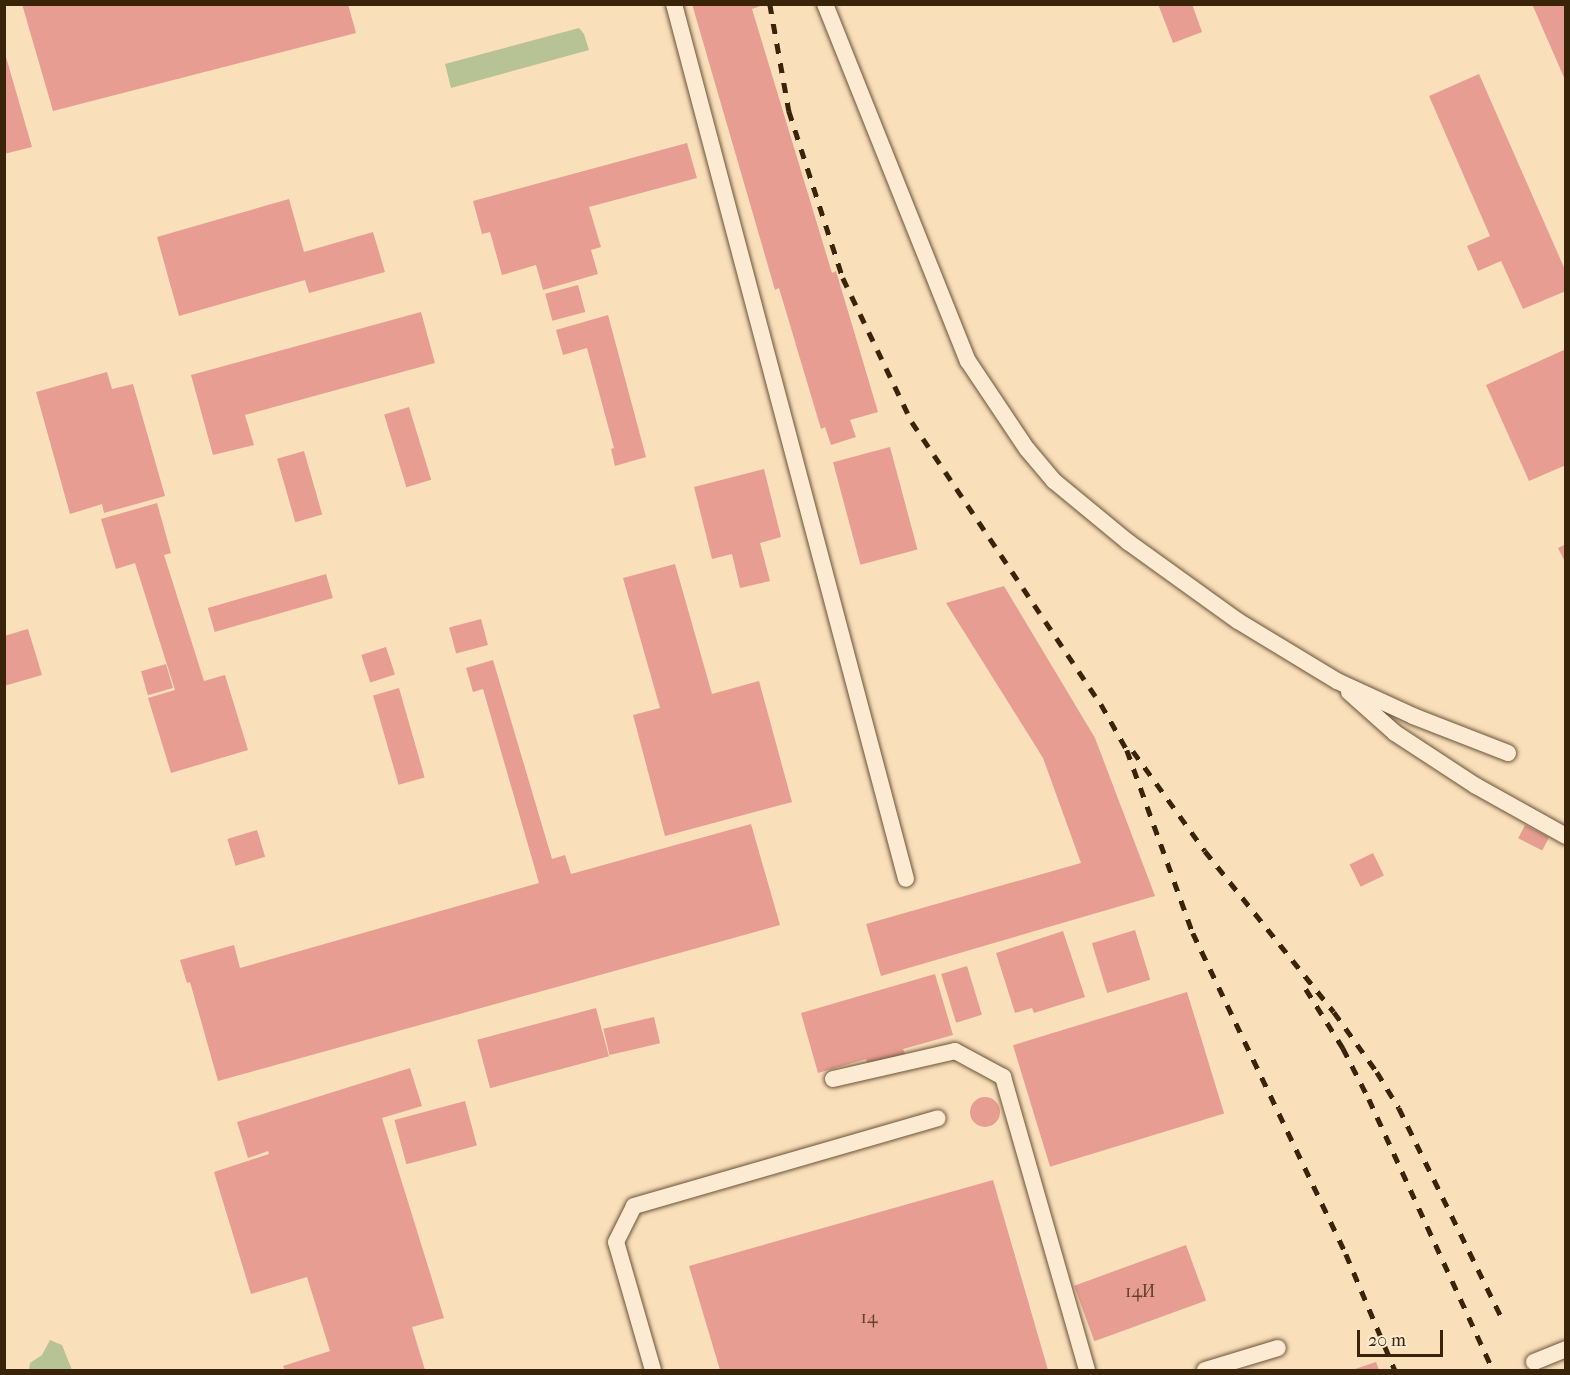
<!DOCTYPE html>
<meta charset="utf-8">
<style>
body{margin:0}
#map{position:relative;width:1570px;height:1375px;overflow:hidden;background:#fadfbb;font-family:"IM FELL French Canon",serif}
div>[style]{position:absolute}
.green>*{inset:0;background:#b7c395}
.building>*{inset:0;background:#e89d92;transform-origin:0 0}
.round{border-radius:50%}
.roads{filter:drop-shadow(0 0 2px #6a5336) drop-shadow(0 0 2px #6a5336)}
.service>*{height:16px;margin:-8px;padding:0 8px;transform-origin:8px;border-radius:8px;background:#fcead3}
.rail>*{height:4.5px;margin-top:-2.25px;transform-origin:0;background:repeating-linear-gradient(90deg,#3a2409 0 10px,transparent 0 20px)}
span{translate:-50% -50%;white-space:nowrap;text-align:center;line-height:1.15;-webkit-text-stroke:4.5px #fcead3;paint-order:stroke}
.number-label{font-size:18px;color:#66422b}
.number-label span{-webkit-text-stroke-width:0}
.frame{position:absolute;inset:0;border:6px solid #3a2409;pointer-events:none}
.scale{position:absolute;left:1357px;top:1330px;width:86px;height:27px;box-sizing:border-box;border:3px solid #3a2409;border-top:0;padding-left:8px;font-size:18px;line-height:21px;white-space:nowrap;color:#3a2409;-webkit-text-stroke:4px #fcead3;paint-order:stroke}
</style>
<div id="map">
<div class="green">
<div style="clip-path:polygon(579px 28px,584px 34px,589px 50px,451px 88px,445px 64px)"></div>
<div style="clip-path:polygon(50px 1340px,62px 1345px,72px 1370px,29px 1370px,30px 1363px,42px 1355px)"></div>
</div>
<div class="building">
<div style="clip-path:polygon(22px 4px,348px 4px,356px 33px,53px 111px)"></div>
<div style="clip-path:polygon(692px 4px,766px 4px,752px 9px,832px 273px,836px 271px,878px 412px,850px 420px,856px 437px,831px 445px,825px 427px,821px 429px,779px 288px,775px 290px)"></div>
<div style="clip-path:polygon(1158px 4px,1192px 4px,1202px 32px,1173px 43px)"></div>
<div style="clip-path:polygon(1532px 4px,1566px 4px,1566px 82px)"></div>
<div style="clip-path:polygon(4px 50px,32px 147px,4px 154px)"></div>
<div style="clip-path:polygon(1479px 74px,1566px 272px,1566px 291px,1523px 309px,1501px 261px,1478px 271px,1467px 246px,1490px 236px,1429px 96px)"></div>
<div style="clip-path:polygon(687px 143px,697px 178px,589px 207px,601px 247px,591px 250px,598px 274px,543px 290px,536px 265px,502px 275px,490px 232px,482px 234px,473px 201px)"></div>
<div style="clip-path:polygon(289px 199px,304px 252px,373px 232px,385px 272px,309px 293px,305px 280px,179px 316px,157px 237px)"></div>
<div style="left:578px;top:285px;width:28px;height:34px;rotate:75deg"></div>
<div style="clip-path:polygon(421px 312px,435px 363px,245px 415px,254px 445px,213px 455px,191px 375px)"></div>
<div style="clip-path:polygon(608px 315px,646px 457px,615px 466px,611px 449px,614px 448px,587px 348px,563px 355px,556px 330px)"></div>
<div style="clip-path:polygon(1566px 349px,1566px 465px,1529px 481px,1486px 385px)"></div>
<div style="clip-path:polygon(107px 372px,112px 389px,133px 384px,165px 496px,104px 513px,102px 504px,70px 514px,36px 392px)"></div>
<div style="left:409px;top:407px;width:76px;height:26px;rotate:73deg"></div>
<div style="left:890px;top:447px;width:106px;height:59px;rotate:75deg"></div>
<div style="left:304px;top:451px;width:66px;height:28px;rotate:74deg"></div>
<div style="clip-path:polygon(764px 469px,781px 537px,760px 543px,770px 581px,740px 588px,732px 554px,712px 559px,694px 487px)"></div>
<div style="clip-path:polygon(157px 503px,171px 553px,164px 555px,204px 681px,225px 675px,248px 750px,171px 773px,148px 698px,175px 690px,135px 563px,116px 569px,101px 519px)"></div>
<div style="clip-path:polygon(1566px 544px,1566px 564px,1558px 548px)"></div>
<div style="clip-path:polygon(675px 564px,712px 694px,759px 681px,792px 802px,665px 836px,633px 715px,660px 708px,623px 578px)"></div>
<div style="left:326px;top:574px;width:25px;height:123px;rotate:74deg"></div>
<div style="clip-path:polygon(1004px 586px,1095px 738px,1155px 896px,881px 976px,866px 924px,1081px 863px,1043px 758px,946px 603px)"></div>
<div style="left:481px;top:619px;width:27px;height:33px;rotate:75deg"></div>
<div style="clip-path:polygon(28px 629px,42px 675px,4px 686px,4px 636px)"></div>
<div style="left:386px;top:647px;width:29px;height:26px;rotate:72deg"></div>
<div style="clip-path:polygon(493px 660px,552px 859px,565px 855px,571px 874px,751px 824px,780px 925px,218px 1081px,190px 982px,187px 983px,180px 960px,234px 945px,240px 968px,539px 883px,483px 689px,473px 692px,466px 668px)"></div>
<div style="left:166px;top:664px;width:25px;height:26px;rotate:74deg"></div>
<div style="left:399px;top:688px;width:93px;height:27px;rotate:74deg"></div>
<div style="left:1525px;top:825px;width:27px;height:15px;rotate:27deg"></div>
<div style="left:257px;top:830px;width:28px;height:31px;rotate:73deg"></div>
<div style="left:1373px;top:853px;width:25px;height:26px;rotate:64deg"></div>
<div style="left:1135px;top:930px;width:52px;height:45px;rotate:73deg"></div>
<div style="clip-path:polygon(1063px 931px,1085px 997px,1034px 1013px,1032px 1008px,1015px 1013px,996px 953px)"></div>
<div style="left:967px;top:966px;width:51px;height:27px;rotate:73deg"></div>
<div style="clip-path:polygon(935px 974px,953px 1035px,903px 1049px,906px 1056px,869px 1067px,866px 1059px,818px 1073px,801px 1013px)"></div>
<div style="left:1187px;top:992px;width:127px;height:182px;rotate:73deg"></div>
<div style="left:596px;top:1008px;width:50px;height:123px;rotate:75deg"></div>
<div style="left:654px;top:1017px;width:27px;height:52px;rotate:77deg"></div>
<div style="clip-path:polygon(410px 1068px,422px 1106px,382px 1118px,444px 1318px,412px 1327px,425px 1370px,285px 1370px,283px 1366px,330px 1351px,307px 1277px,251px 1294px,214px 1172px,269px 1154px,268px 1151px,248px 1158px,237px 1122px)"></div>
<div class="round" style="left:970px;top:1097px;width:30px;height:30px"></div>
<div style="left:465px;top:1101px;width:46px;height:73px;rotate:75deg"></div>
<div style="clip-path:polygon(993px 1180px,1048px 1370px,720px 1370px,689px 1266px)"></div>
<div style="left:1186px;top:1245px;width:59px;height:119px;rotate:70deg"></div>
<div style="clip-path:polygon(1376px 1362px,1379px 1370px,1352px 1370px)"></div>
</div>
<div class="roads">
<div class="service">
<div style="left:674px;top:4px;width:905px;rotate:75.15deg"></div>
<div style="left:825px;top:4px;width:385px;rotate:68.2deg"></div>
<div style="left:968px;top:361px;width:106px;rotate:56.2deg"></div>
<div style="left:1027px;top:449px;width:42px;rotate:49.8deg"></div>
<div style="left:1054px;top:481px;width:96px;rotate:39.5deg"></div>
<div style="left:1128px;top:542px;width:135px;rotate:35.7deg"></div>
<div style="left:1238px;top:621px;width:116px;rotate:31.2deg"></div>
<div style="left:1337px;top:681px;width:84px;rotate:24.7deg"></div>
<div style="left:1413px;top:716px;width:102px;rotate:21.3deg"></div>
<div style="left:1349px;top:692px;width:62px;rotate:41.7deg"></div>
<div style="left:1395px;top:733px;width:97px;rotate:33.2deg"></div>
<div style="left:1476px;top:786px;width:103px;rotate:29.1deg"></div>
<div style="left:833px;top:1079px;width:125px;rotate:-12.9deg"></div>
<div style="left:955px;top:1051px;width:55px;rotate:28.4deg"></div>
<div style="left:1003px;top:1077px;width:305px;rotate:74deg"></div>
<div style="left:1534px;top:1362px;width:35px;rotate:-22deg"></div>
<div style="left:653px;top:1370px;width:133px;rotate:-106.1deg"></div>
<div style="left:616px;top:1242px;width:40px;rotate:-63.4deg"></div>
<div style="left:634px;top:1206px;width:316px;rotate:-16.1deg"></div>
<div style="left:1205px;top:1370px;width:76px;rotate:-16.8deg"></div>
</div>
</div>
<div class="rail">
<div style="left:770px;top:4px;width:109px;rotate:79.9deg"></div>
<div style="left:789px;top:111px;width:176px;rotate:72.1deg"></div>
<div style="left:843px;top:278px;width:160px;rotate:64.4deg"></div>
<div style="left:912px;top:422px;width:339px;rotate:56.2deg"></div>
<div style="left:1101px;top:704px;width:53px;rotate:60.5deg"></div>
<div style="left:1127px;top:750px;width:195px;rotate:70.2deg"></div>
<div style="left:1193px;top:933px;width:356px;rotate:64.5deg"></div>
<div style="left:1346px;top:1254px;width:126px;rotate:67.1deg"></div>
<div style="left:1133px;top:751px;width:123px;rotate:54.2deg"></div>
<div style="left:1205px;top:851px;width:206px;rotate:51.3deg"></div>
<div style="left:1334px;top:1012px;width:74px;rotate:54.4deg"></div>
<div style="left:1377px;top:1072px;width:42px;rotate:58.6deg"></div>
<div style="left:1399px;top:1108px;width:234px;rotate:63.9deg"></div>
<div style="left:1306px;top:989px;width:70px;rotate:57.9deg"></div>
<div style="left:1343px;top:1048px;width:57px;rotate:63deg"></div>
<div style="left:1369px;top:1099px;width:298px;rotate:65.4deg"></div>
</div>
<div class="number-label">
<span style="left:1140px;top:1292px">14И</span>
<span style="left:869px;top:1318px">14</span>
</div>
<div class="frame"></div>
<div class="scale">20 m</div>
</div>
